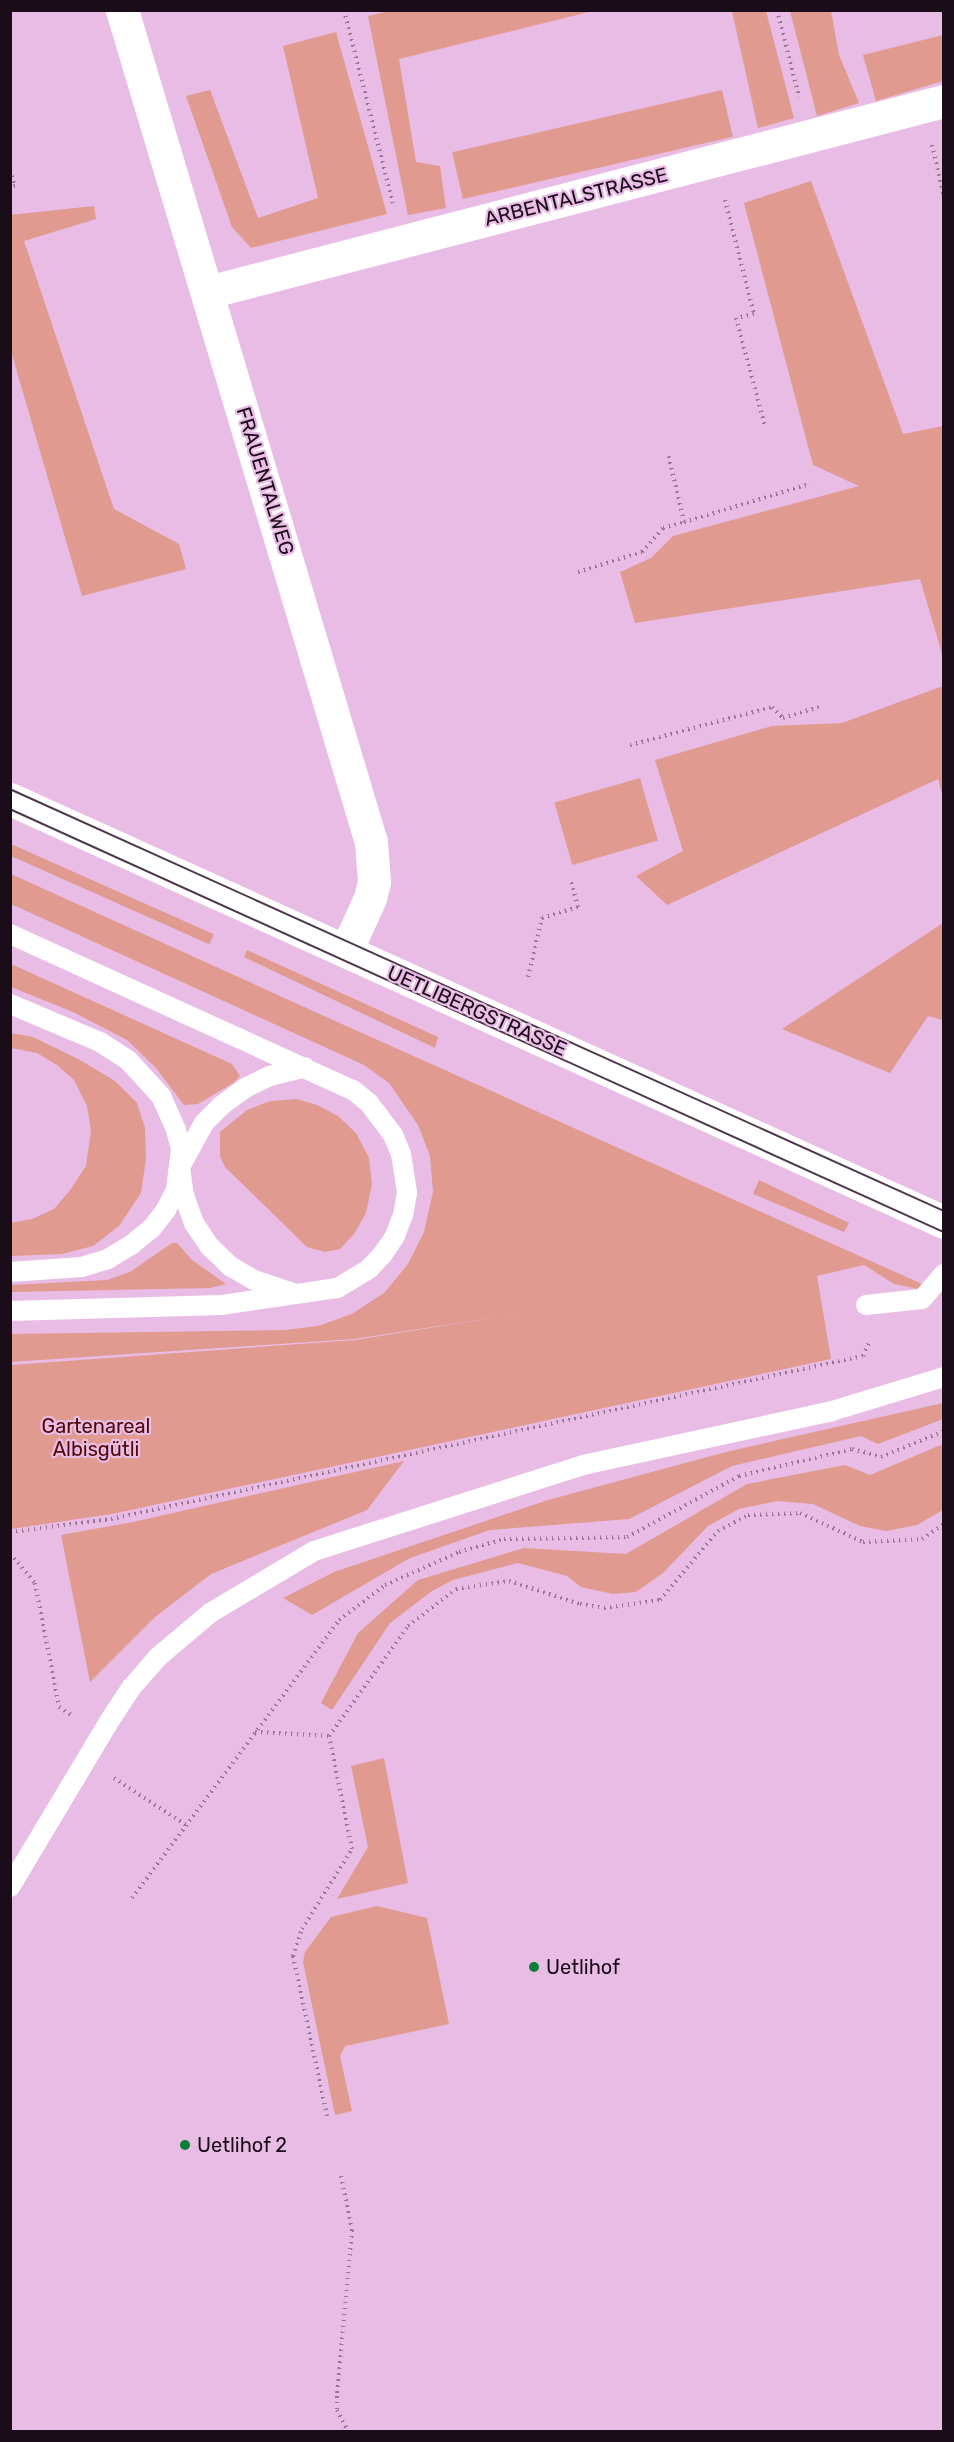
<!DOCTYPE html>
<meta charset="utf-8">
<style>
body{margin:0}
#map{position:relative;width:954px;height:2442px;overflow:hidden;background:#e8bce4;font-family:Rubik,sans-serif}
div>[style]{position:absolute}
.green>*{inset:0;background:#e09a8f;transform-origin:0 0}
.path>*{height:4px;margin-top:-2px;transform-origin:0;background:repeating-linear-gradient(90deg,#977694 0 1.5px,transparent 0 6px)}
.lane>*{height:20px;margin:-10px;padding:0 10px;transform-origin:10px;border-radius:10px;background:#fff}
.street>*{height:33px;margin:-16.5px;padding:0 16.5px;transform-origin:16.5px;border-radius:16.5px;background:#fff}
.secondary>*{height:33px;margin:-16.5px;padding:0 16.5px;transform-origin:16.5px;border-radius:16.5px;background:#fff}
.tram>*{height:1.5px;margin:-0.75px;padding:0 0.75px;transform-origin:0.75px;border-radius:0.75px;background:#4e384c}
.dots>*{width:16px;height:16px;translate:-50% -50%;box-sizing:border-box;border:3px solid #e8bce4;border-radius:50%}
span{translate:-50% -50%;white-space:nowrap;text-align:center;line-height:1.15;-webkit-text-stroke:4.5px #e8bce4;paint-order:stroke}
.street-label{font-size:20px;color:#1b0c1a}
.park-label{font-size:20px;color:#510705}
.poi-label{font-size:20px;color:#1b0c1a}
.left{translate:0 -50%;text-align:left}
.frame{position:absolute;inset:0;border:12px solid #1b0c1a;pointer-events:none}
</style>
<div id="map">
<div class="green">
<div style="clip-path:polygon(389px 11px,593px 11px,399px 59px,416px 162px,440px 166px,446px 208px,408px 215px,368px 16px)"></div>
<div style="clip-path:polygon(732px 11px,766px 11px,794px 118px,758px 128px)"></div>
<div style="clip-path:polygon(790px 11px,831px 11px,839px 55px,859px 103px,817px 116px)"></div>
<div style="clip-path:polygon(336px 32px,387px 214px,251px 248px,232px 227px,186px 96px,210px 90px,258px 218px,318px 198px,283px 46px)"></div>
<div style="clip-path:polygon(943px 35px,943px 81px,876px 101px,863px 55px)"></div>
<div style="left:722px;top:90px;width:48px;height:277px;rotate:77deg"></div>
<div style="clip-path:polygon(811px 181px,903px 434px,943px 426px,943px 657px,920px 579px,635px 623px,620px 572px,651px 558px,673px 536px,859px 486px,813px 465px,744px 203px)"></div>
<div style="clip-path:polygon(94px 206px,96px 219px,24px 241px,114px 509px,179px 544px,186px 569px,82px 596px,11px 351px,10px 215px)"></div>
<div style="clip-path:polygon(943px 686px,943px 797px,938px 779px,667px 905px,636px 876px,683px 851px,655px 760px,772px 726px,842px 723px)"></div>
<div style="left:640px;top:778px;width:65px;height:89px;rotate:74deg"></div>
<div style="left:11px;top:844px;width:222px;height:11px;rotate:24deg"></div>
<div style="clip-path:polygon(11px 874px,333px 1020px,922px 1284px,918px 1289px,894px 1284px,864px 1265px,817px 1276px,831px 1359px,112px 1514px,11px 1529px,11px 1365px,355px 1340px,523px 1313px,354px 1339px,11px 1362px,11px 1334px,285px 1330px,318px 1326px,352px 1314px,384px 1293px,408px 1264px,424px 1232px,433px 1192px,430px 1156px,418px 1125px,389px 1083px,364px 1065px,11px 904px)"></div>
<div style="clip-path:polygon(943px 923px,943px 1020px,928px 1016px,890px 1073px,782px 1029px)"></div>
<div style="clip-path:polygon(247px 950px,438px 1037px,435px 1048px,244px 957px)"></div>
<div style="clip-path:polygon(11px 964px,232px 1064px,240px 1076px,233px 1083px,198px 1104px,184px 1105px,156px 1068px,127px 1040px,73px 1012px,11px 987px)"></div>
<div style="clip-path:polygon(11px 1033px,33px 1037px,80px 1060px,115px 1081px,137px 1103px,145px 1128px,146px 1159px,141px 1193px,119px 1226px,93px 1246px,62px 1254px,11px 1256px,11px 1223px,32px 1219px,54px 1209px,71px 1189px,86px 1166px,91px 1131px,87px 1106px,74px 1080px,57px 1065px,37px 1053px,11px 1048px)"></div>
<div style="clip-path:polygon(297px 1099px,317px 1105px,338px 1116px,356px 1133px,369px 1158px,372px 1184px,366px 1213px,354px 1234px,340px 1249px,325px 1252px,307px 1247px,225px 1167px,220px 1156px,220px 1132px,247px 1110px,270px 1101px)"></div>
<div style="clip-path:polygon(759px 1180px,849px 1223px,844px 1232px,753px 1194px)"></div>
<div style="clip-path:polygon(172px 1243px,177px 1243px,192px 1260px,226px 1284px,210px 1288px,11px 1292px,11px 1285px,107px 1280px,130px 1272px)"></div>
<div style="clip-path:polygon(943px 1403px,943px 1419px,878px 1444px,861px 1436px,732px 1466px,629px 1519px,490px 1530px,410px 1558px,312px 1615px,283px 1598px,334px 1572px,548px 1500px,726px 1452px)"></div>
<div style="clip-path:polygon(943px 1444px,943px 1510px,917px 1525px,886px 1531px,860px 1526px,813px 1504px,777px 1501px,739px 1509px,708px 1526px,663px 1573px,636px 1592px,613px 1594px,581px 1587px,567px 1576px,518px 1563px,453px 1580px,432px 1591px,390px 1623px,332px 1710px,321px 1703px,358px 1633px,418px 1580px,524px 1548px,626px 1554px,747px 1484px,845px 1465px,870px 1475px)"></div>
<div style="clip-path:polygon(404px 1461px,367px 1510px,211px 1574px,155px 1617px,90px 1682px,61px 1535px,133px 1522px)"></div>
<div style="clip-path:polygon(384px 1758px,408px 1883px,337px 1899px,368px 1847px,351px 1766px)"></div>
<div style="clip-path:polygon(377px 1906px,427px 1918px,449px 2024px,345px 2046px,340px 2056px,352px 2111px,335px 2115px,303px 1962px,305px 1952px,331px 1917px)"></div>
</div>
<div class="path">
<div style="left:344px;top:10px;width:199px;rotate:75.8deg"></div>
<div style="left:777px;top:10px;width:90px;rotate:75.8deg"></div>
<div style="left:932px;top:145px;width:53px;rotate:77deg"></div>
<div style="left:10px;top:170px;width:17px;rotate:73deg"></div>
<div style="left:15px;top:186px;width:5px;rotate:169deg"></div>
<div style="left:725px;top:200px;width:118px;rotate:75.7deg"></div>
<div style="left:754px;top:314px;width:18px;rotate:167deg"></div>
<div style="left:736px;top:318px;width:112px;rotate:75deg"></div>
<div style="left:684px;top:522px;width:132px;rotate:-16.8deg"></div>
<div style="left:578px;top:572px;width:67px;rotate:-17.4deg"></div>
<div style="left:642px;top:552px;width:32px;rotate:-49deg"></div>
<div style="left:663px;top:528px;width:22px;rotate:-16deg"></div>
<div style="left:684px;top:522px;width:71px;rotate:-103.1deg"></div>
<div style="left:630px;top:745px;width:147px;rotate:-15deg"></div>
<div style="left:772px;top:707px;width:16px;rotate:45deg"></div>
<div style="left:783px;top:718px;width:39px;rotate:-17deg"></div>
<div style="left:528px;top:977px;width:61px;rotate:-76.7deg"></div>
<div style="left:542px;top:918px;width:38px;rotate:-17deg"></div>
<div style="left:578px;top:907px;width:27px;rotate:-105deg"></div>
<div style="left:10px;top:1532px;width:102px;rotate:-7.3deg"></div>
<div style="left:111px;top:1519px;width:769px;rotate:-12.23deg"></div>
<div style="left:863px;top:1356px;width:17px;rotate:-66deg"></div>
<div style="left:10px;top:1559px;width:4px;rotate:-14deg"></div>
<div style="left:14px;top:1558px;width:33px;rotate:50deg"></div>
<div style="left:35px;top:1583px;width:126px;rotate:79deg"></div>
<div style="left:59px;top:1707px;width:17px;rotate:33deg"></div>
<div style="left:255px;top:1732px;width:74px;rotate:3.1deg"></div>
<div style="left:329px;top:1736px;width:135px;rotate:-54.3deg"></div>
<div style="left:408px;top:1626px;width:61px;rotate:-37.6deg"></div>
<div style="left:456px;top:1589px;width:54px;rotate:-8.6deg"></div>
<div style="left:509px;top:1581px;width:75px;rotate:17.9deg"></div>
<div style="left:580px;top:1604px;width:24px;rotate:9deg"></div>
<div style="left:604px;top:1608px;width:57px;rotate:-8.1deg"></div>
<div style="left:660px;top:1600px;width:90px;rotate:-50deg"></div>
<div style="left:718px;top:1531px;width:34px;rotate:-28deg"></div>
<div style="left:748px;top:1515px;width:52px;rotate:-2.2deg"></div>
<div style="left:800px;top:1513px;width:69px;rotate:24.7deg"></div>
<div style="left:863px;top:1542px;width:59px;rotate:-2.9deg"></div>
<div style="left:922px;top:1539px;width:27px;rotate:-34deg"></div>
<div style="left:114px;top:1778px;width:86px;rotate:33.1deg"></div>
<div style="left:132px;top:1898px;width:347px;rotate:-53.3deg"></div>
<div style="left:339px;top:1620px;width:58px;rotate:-37.3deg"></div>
<div style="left:385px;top:1585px;width:81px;rotate:-24deg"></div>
<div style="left:459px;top:1552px;width:47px;rotate:-16.1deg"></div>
<div style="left:504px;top:1539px;width:123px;rotate:-0.9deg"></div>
<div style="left:627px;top:1537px;width:128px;rotate:-28.6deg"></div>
<div style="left:739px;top:1476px;width:116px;rotate:-13.4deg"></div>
<div style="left:852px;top:1449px;width:30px;rotate:15deg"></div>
<div style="left:881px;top:1457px;width:68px;rotate:-22.4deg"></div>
<div style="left:327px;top:2116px;width:164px;rotate:-102deg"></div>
<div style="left:293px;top:1956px;width:28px;rotate:-72deg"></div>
<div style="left:302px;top:1929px;width:94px;rotate:-58deg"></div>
<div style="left:352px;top:1849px;width:115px;rotate:-101.5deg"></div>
<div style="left:341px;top:2176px;width:55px;rotate:78.5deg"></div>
<div style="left:352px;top:2230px;width:167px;rotate:95.2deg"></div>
<div style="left:337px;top:2396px;width:14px;rotate:90deg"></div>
<div style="left:337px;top:2410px;width:25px;rotate:63deg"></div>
</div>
<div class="lane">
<div style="left:10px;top:934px;width:377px;rotate:24.5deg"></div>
<div style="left:353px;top:1090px;width:21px;rotate:39deg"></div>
<div style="left:369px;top:1103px;width:40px;rotate:53deg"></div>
<div style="left:393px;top:1135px;width:21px;rotate:67deg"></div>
<div style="left:401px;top:1154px;width:39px;rotate:81deg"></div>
<div style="left:407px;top:1193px;width:22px;rotate:100deg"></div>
<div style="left:403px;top:1215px;width:22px;rotate:111deg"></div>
<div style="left:395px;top:1236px;width:23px;rotate:124deg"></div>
<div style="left:382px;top:1255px;width:19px;rotate:133deg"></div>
<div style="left:369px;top:1269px;width:37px;rotate:149deg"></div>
<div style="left:337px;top:1288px;width:116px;rotate:171.6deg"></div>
<div style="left:222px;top:1305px;width:212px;rotate:178.4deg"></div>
<div style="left:10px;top:1004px;width:98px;rotate:22.9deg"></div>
<div style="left:100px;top:1042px;width:33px;rotate:33deg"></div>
<div style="left:128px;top:1060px;width:49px;rotate:47.5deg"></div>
<div style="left:161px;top:1096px;width:37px;rotate:66deg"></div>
<div style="left:176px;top:1130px;width:20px;rotate:75deg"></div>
<div style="left:181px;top:1149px;width:41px;rotate:97deg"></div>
<div style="left:176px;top:1190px;width:22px;rotate:117deg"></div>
<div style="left:166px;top:1210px;width:23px;rotate:128deg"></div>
<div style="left:152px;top:1228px;width:27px;rotate:141deg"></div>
<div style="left:131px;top:1245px;width:27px;rotate:149deg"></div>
<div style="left:108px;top:1259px;width:28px;rotate:163deg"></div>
<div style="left:81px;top:1267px;width:71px;rotate:176deg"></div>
<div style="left:293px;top:1293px;width:41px;rotate:-161.6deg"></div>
<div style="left:254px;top:1280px;width:28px;rotate:-150deg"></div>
<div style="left:230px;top:1266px;width:28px;rotate:-136deg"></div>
<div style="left:210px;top:1247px;width:29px;rotate:-124deg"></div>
<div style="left:194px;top:1223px;width:29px;rotate:-110deg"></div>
<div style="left:184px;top:1196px;width:29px;rotate:-98deg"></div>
<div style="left:180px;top:1167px;width:50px;rotate:-61.4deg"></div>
<div style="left:204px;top:1123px;width:25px;rotate:-45deg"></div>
<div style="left:222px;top:1105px;width:29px;rotate:-36deg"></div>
<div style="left:245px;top:1088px;width:28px;rotate:-26deg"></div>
<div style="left:270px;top:1076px;width:36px;rotate:-14deg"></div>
<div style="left:866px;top:1305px;width:56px;rotate:-6.1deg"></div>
<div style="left:922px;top:1299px;width:33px;rotate:-49deg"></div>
<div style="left:10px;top:1887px;width:191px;rotate:-59.1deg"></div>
<div style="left:108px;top:1723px;width:42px;rotate:-56.7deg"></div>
<div style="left:131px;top:1688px;width:41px;rotate:-48.9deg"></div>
<div style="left:158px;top:1657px;width:68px;rotate:-40.2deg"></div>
<div style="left:210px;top:1613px;width:121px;rotate:-30.8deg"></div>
<div style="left:314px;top:1551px;width:282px;rotate:-17.7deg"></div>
<div style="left:583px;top:1465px;width:255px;rotate:-12.2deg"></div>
<div style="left:832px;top:1411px;width:117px;rotate:-16.9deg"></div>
</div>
<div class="street">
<div style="left:122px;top:10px;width:868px;rotate:73.34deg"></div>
<div style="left:371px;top:842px;width:40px;rotate:85.7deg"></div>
<div style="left:374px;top:882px;width:16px;rotate:104deg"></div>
<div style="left:370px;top:898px;width:58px;rotate:114.4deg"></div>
<div style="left:208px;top:292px;width:760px;rotate:-14.55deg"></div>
</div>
<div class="secondary">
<div style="left:10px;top:799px;width:1025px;rotate:24.37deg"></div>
</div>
<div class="tram">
<div style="left:10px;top:789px;width:1025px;rotate:24.31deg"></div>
<div style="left:10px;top:809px;width:1025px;rotate:24.37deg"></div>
</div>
<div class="dots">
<div style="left:534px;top:1967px;background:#097f36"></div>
<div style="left:185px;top:2145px;background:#097f36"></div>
</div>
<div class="street-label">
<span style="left:576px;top:197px;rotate:-14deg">ARBENTALSTRASSE</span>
<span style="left:265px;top:481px;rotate:73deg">FRAUENTALWEG</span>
<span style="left:477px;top:1011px;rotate:24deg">UETLIBERGSTRASSE</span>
</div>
<div class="park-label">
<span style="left:96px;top:1438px">Gartenareal<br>Albisgütli</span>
</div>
<div class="poi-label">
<span class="left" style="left:546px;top:1967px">Uetlihof</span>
<span class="left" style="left:197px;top:2145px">Uetlihof 2</span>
</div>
<div class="frame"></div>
</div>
